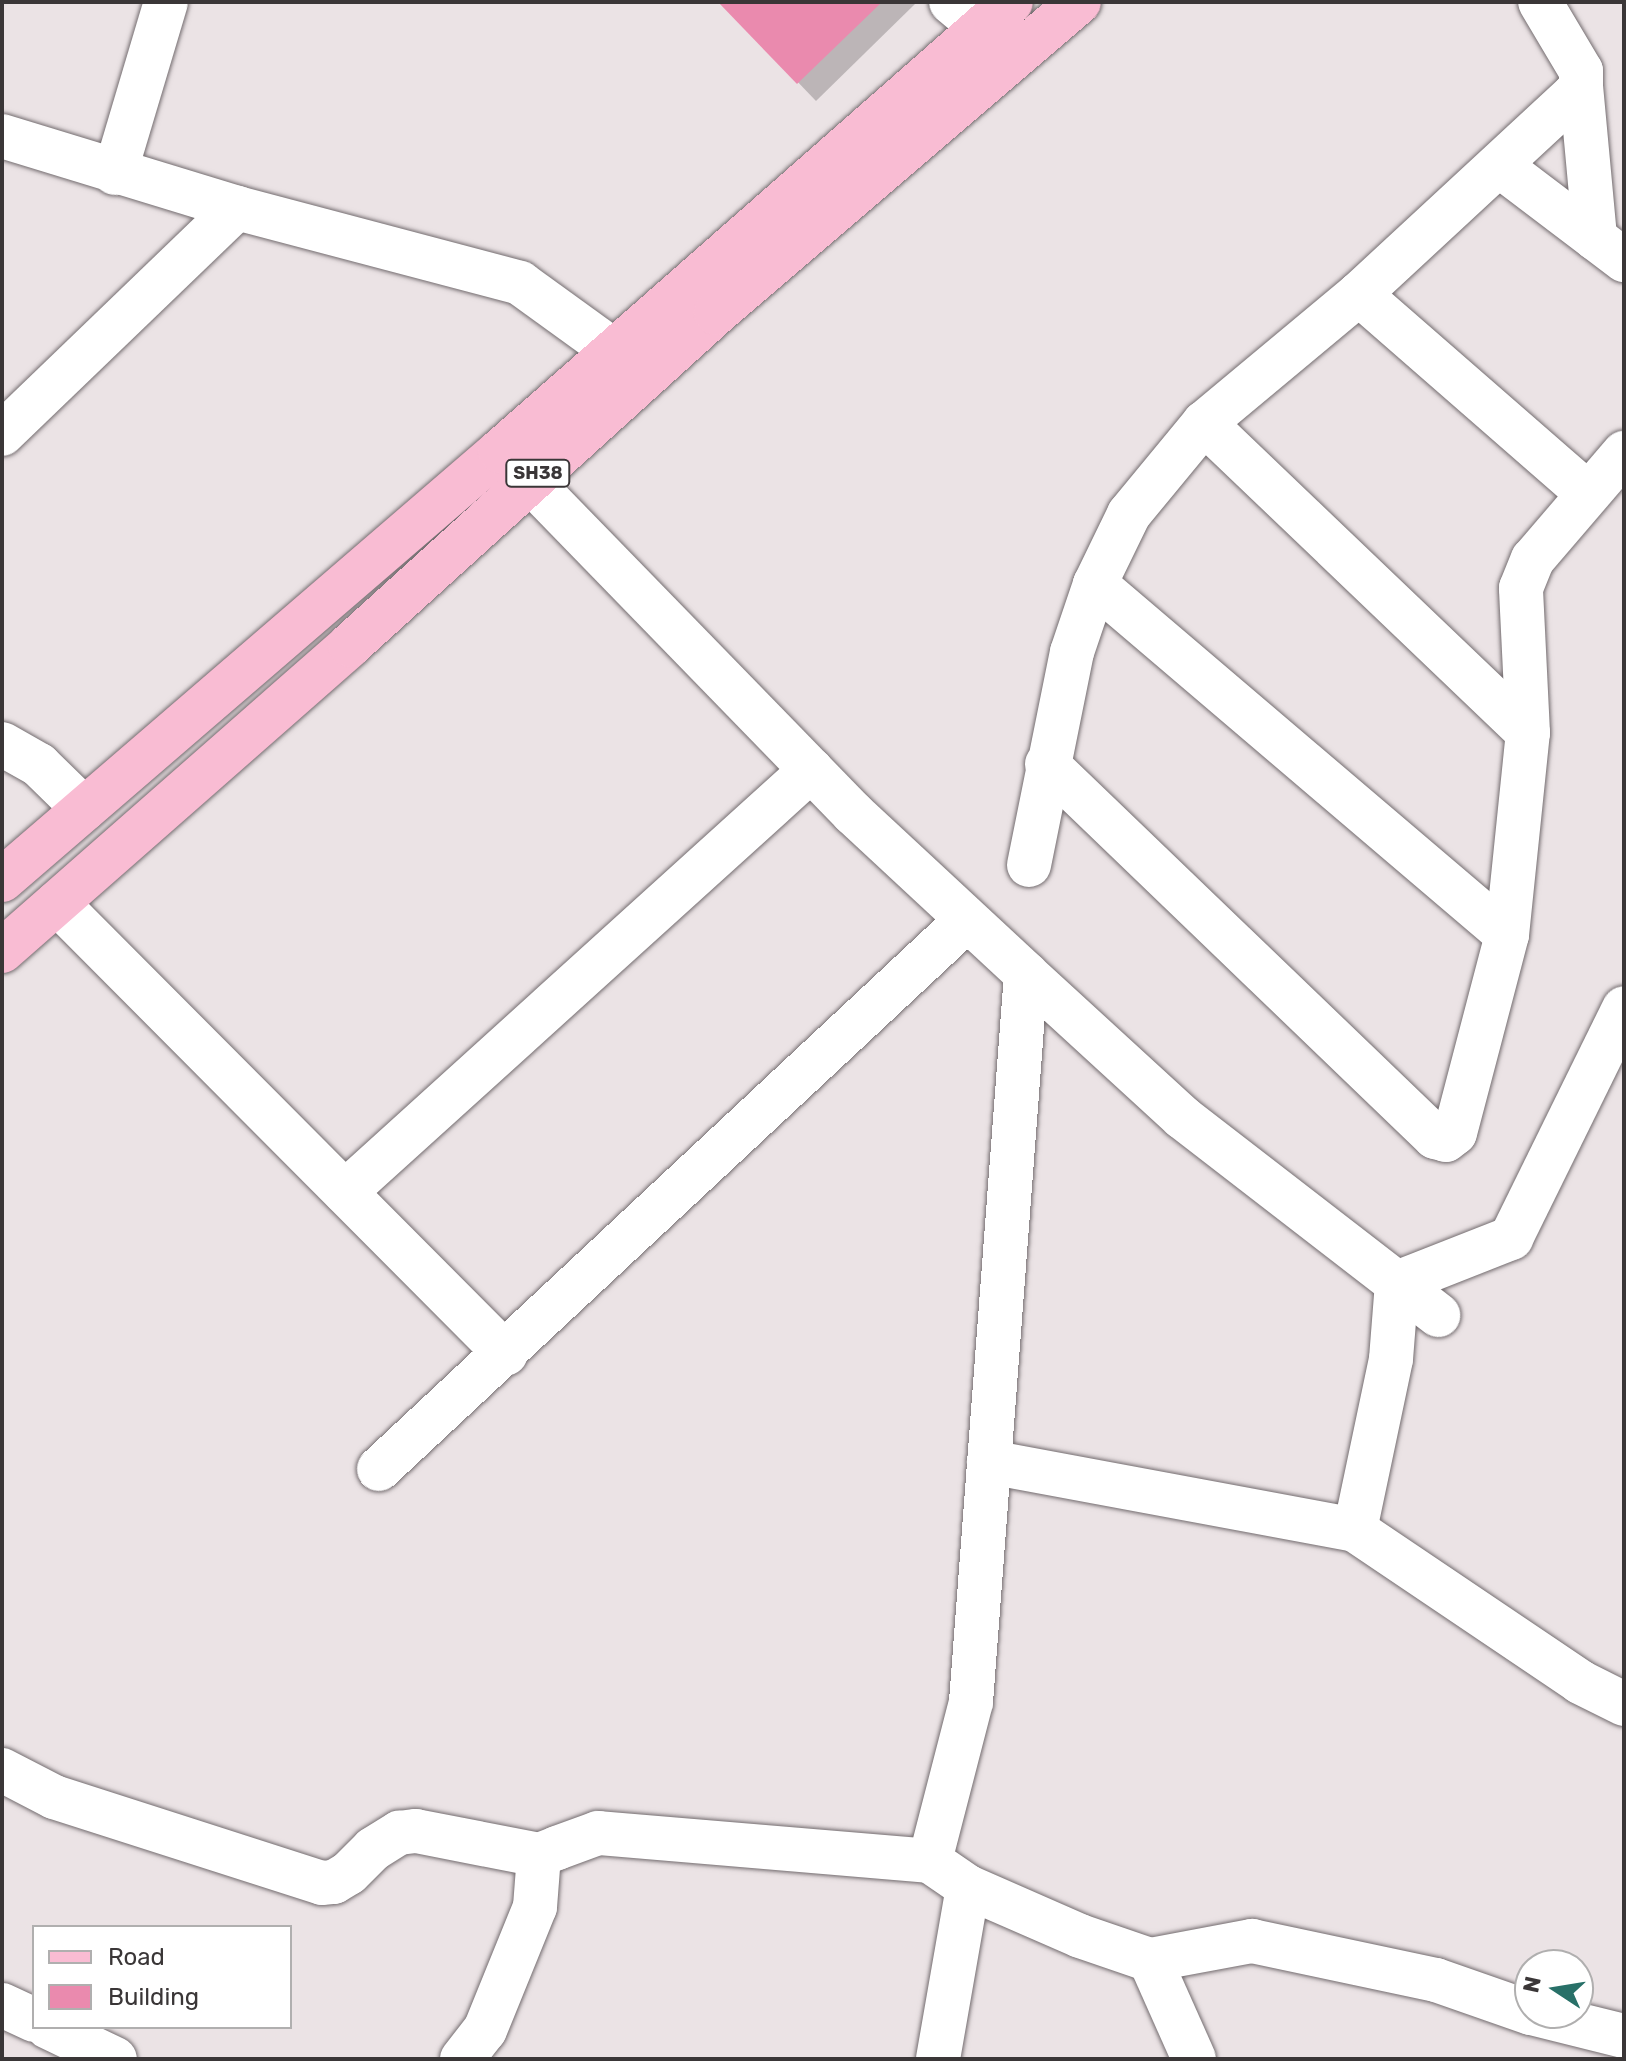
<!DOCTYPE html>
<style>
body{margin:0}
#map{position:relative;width:1626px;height:2061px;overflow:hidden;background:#ebe3e5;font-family:Rubik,sans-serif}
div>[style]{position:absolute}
.shadow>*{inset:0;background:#0003}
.building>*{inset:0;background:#ea8aae}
.roads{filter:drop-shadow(0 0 2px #736c6f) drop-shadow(0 0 2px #736c6f)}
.minor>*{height:44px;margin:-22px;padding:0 22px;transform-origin:22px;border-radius:22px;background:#fff}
.primary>*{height:44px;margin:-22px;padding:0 22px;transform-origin:22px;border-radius:22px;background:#f9bcd3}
span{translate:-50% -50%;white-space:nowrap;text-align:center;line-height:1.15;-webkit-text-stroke:6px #fff;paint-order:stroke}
.shield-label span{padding:2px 6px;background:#fff;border:2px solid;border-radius:6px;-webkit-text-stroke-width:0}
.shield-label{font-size:18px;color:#3a3637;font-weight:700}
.frame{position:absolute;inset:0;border:4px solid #3a3637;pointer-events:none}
.legend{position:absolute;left:32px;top:1925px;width:260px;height:104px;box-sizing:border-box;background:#fff;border:2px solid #b0afaf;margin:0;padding:10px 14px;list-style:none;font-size:24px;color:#3a3637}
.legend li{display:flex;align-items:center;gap:16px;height:40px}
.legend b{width:40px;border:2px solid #b0afaf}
.north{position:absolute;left:1514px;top:1949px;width:80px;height:80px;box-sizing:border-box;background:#fff;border:2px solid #b0afaf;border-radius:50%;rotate:282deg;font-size:22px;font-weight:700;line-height:32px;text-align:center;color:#3a3637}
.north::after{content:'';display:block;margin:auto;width:28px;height:36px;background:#287068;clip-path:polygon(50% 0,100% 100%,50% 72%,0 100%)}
</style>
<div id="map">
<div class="shadow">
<div style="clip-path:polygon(721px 2px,913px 2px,915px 4px,816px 101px)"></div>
</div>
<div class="building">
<div style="clip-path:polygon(718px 2px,882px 2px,797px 84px)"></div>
</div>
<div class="roads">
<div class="minor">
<div style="left:951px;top:2px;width:39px;rotate:40deg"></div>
<div style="left:1581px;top:86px;width:153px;rotate:84.7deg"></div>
<div style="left:2px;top:136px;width:246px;rotate:17deg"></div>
<div style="left:237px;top:208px;width:293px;rotate:14.8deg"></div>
<div style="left:520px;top:283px;width:116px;rotate:35.9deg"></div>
<div style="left:1500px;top:166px;width:156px;rotate:37.2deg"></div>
<div style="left:115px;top:173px;width:178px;rotate:-73.4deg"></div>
<div style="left:1359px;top:294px;width:303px;rotate:41.1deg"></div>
<div style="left:1204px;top:423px;width:448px;rotate:43.7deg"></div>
<div style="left:2px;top:434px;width:326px;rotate:-43.9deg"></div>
<div style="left:530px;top:481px;width:463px;rotate:45.8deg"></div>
<div style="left:853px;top:813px;width:236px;rotate:42.9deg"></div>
<div style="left:1026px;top:974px;width:730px;rotate:94.32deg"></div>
<div style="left:971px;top:1702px;width:164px;rotate:104.5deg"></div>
<div style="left:930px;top:1861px;width:46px;rotate:34.4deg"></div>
<div style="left:968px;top:1887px;width:175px;rotate:99.9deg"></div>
<div style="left:1095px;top:584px;width:541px;rotate:40.43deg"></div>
<div style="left:2px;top:744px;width:43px;rotate:29.6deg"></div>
<div style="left:39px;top:765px;width:63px;rotate:44.4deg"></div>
<div style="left:1047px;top:764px;width:538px;rotate:43.87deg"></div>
<div style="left:1435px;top:1137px;width:11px;rotate:15deg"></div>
<div style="left:1446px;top:1140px;width:11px;rotate:-38deg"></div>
<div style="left:1455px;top:1133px;width:205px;rotate:-75.3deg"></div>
<div style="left:1507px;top:935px;width:203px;rotate:-84.1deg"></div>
<div style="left:1528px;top:733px;width:145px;rotate:-92.8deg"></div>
<div style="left:1521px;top:588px;width:31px;rotate:-68deg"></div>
<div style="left:1533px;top:559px;width:140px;rotate:-49.4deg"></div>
<div style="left:1029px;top:865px;width:217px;rotate:-78.6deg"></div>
<div style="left:1072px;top:652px;width:72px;rotate:-71.3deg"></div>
<div style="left:1095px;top:584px;width:78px;rotate:-64.1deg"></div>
<div style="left:1129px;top:514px;width:118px;rotate:-50.5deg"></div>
<div style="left:1204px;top:423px;width:202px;rotate:-39.8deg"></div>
<div style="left:1359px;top:294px;width:293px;rotate:-42.8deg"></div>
<div style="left:1574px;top:95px;width:11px;rotate:-52deg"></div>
<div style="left:1581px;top:86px;width:15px;rotate:-90deg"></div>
<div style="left:1581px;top:71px;width:80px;rotate:-120.7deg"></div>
<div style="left:57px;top:903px;width:636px;rotate:45.13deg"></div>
<div style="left:1026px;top:974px;width:212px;rotate:42.5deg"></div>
<div style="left:1182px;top:1117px;width:324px;rotate:37.7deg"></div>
<div style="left:345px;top:1192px;width:629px;rotate:-42.16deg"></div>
<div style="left:989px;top:1462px;width:372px;rotate:10.5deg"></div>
<div style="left:1355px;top:1530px;width:272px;rotate:34deg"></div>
<div style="left:1580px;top:1682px;width:49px;rotate:26.6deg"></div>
<div style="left:379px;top:1469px;width:804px;rotate:-43.04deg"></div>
<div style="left:1355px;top:1530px;width:175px;rotate:-78.1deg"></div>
<div style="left:1391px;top:1359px;width:76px;rotate:-85.5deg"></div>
<div style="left:1397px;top:1283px;width:123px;rotate:-21.5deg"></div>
<div style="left:1511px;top:1238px;width:256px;rotate:-63.8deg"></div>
<div style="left:2px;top:1770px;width:59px;rotate:27.4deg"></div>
<div style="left:54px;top:1797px;width:281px;rotate:17.8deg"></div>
<div style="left:322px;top:1883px;width:12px;rotate:-5deg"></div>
<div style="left:334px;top:1882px;width:17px;rotate:-31deg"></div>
<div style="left:349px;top:1873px;width:34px;rotate:-45deg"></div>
<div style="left:373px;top:1849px;width:31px;rotate:-32deg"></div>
<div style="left:399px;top:1833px;width:17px;rotate:-7deg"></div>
<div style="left:416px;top:1831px;width:125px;rotate:11deg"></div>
<div style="left:968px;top:1887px;width:122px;rotate:23.6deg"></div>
<div style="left:1080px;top:1936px;width:74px;rotate:18.9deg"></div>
<div style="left:1150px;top:1960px;width:104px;rotate:-10.6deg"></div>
<div style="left:1252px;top:1941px;width:188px;rotate:12deg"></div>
<div style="left:1436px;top:1980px;width:100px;rotate:19.3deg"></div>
<div style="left:1150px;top:1960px;width:108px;rotate:66deg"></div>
<div style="left:2px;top:2005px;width:35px;rotate:25deg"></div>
<div style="left:1531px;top:2013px;width:96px;rotate:13.9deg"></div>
<div style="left:48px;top:2027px;width:74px;rotate:25.5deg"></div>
<div style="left:462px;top:2059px;width:37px;rotate:-52deg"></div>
<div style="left:485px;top:2030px;width:133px;rotate:-67.9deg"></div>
<div style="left:535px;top:1907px;width:52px;rotate:-85.6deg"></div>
<div style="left:539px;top:1855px;width:19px;rotate:-21deg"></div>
<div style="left:557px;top:1848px;width:44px;rotate:-20.1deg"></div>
<div style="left:598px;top:1833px;width:333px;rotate:4.8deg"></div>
</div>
<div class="primary">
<div style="left:2px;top:880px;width:657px;rotate:-40.74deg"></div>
<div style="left:500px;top:451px;width:680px;rotate:-41.3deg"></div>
<div style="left:2px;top:951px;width:463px;rotate:-41.3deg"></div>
<div style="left:350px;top:645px;width:494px;rotate:-42.2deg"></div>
<div style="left:716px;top:313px;width:478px;rotate:-40.6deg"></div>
</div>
</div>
<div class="shield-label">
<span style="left:538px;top:473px">SH38</span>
</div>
<div class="frame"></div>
<ul class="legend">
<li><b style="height:10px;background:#f9bcd3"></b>Road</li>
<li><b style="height:22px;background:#ea8aae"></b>Building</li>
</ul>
<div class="north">N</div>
</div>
